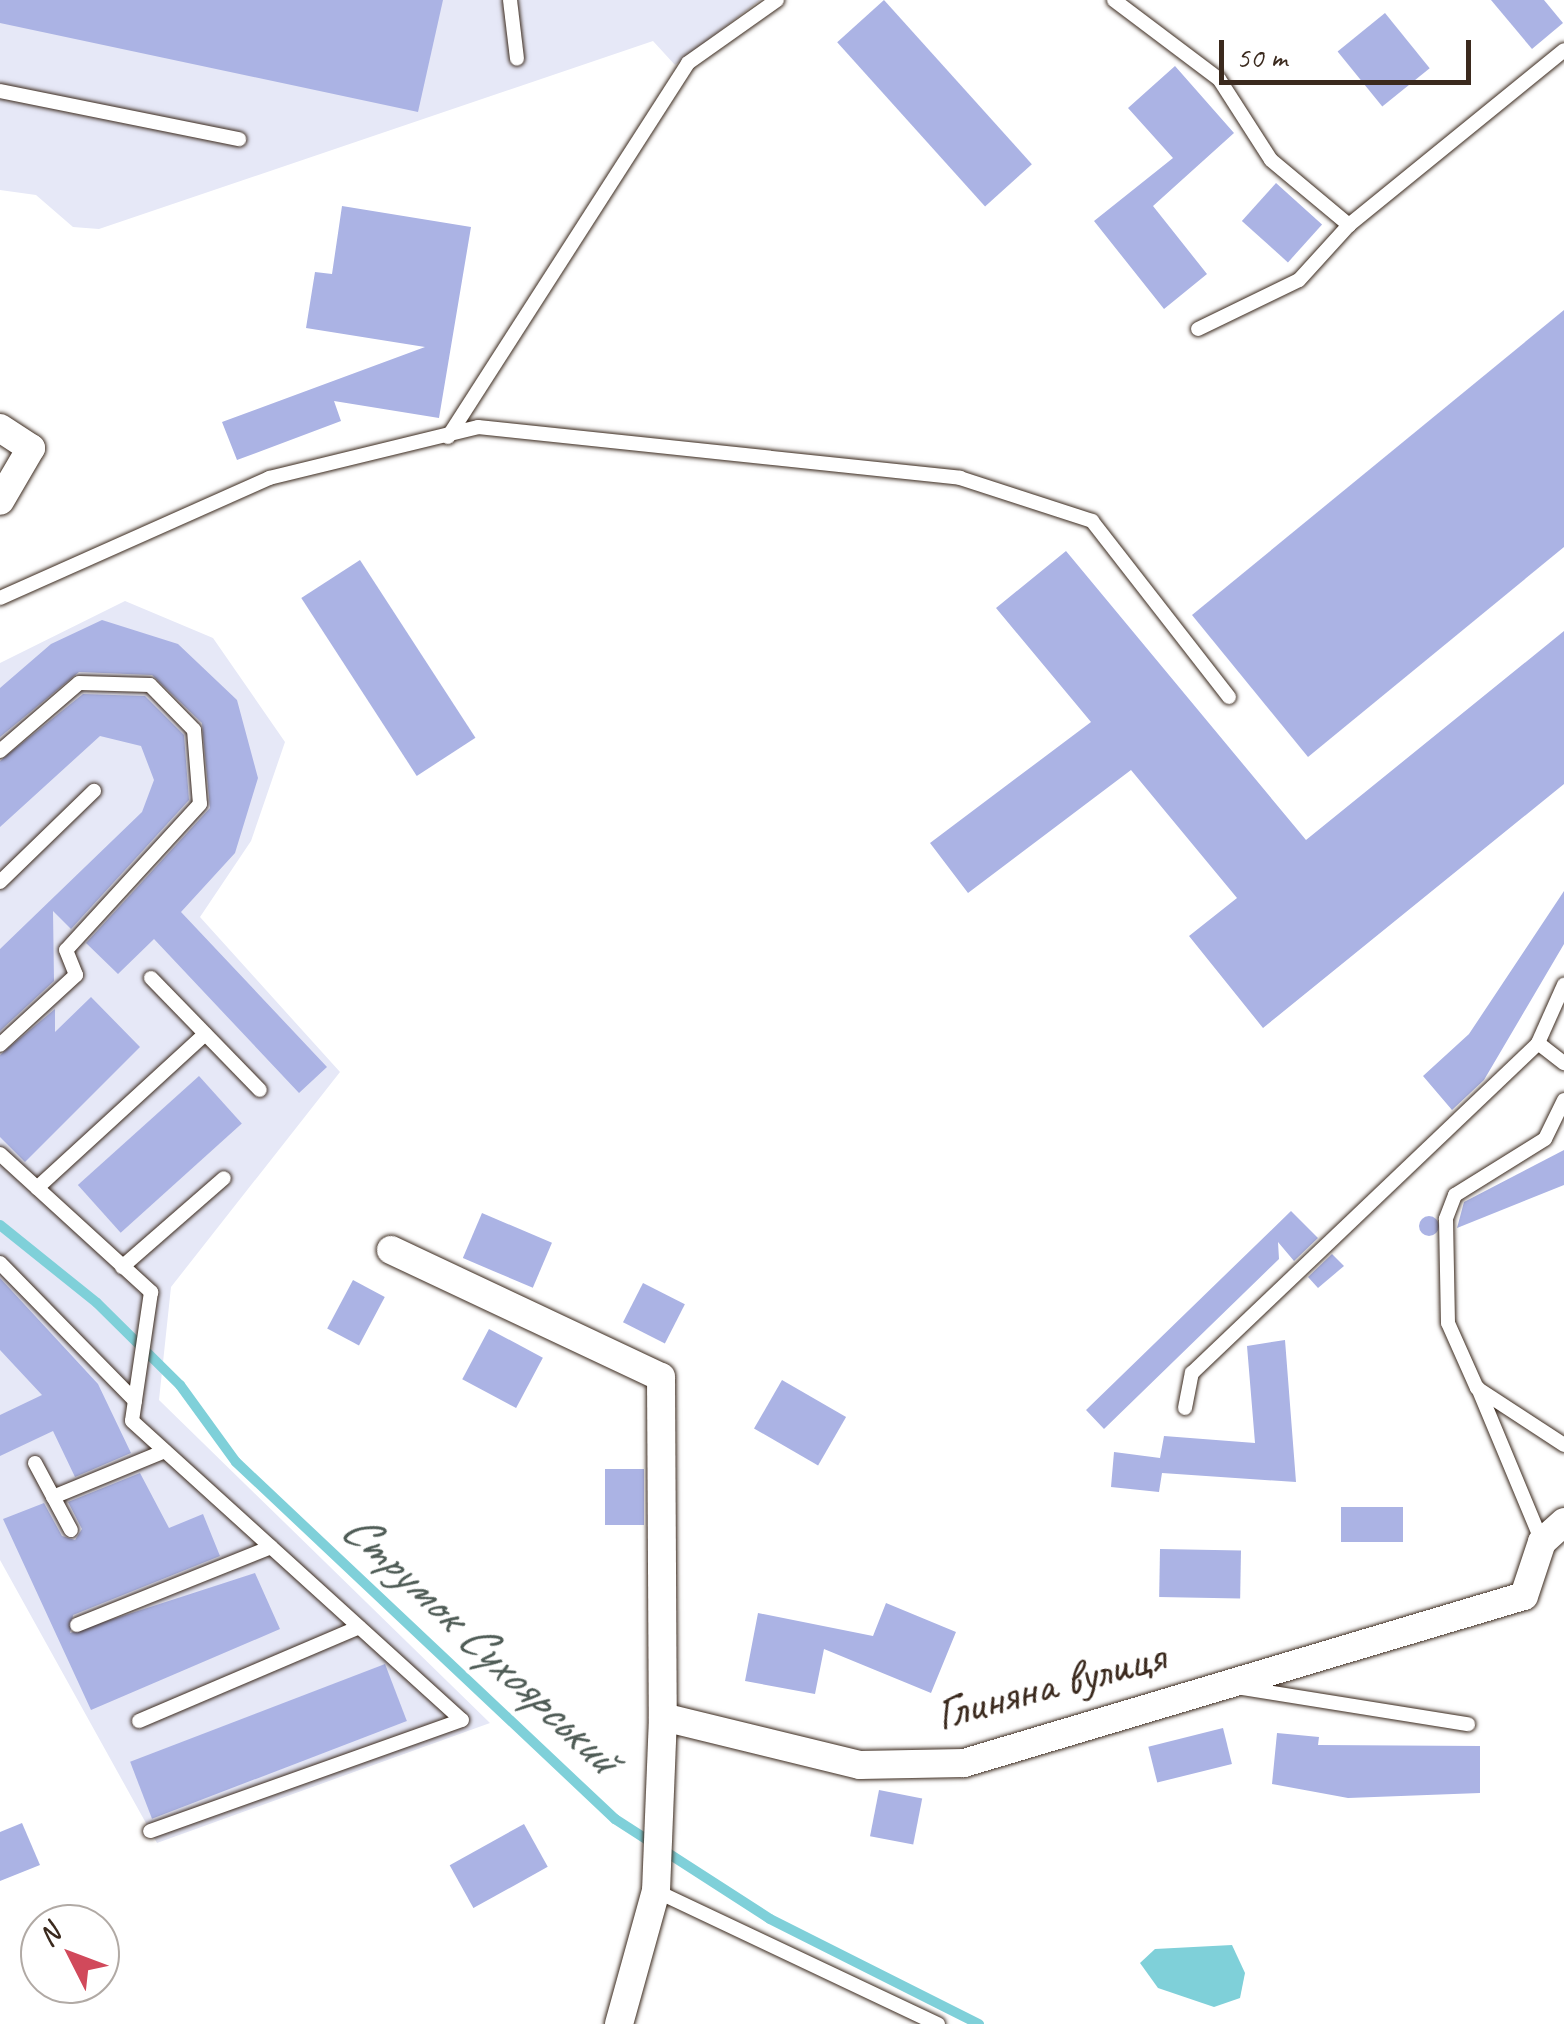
<!DOCTYPE html>
<meta charset="utf-8">
<style>
body{margin:0}
#map{position:relative;width:1564px;height:2024px;overflow:hidden;background:#fff;font-family:Caveat,sans-serif}
div>[style]{position:absolute}
.built>*{inset:0;background:#e6e8f7}
.water>*{inset:0;background:#7fd0d9}
.stream>*{height:10px;margin:-5px;padding:0 5px;transform-origin:5px;border-radius:5px;background:#7fd0d9}
.building>*{inset:0;background:#abb3e4;transform-origin:0 0}
.round{border-radius:50%}
.roads{filter:drop-shadow(0 0 2px #3b2a1e) drop-shadow(0 0 2px #3b2a1e)}
.lane>*{height:14px;margin:-7px;padding:0 7px;transform-origin:7px;border-radius:7px;background:#fff}
.street>*{height:28px;margin:-14px;padding:0 14px;transform-origin:14px;border-radius:14px;background:#fff}
span{translate:-50% -50%;white-space:nowrap;text-align:center;line-height:1.15;-webkit-text-stroke:8px #fff;paint-order:stroke}
.street-label{font-size:48px;color:#3b2a1e}
.water-label{font-size:50px;color:#4f5c56;font-style:italic}
.north{position:absolute;left:20px;top:1904px;width:100px;height:100px;box-sizing:border-box;background:#fff;border:2px solid #b1aaa5;border-radius:50%;rotate:312deg;font-size:28px;font-weight:700;line-height:40px;text-align:center;color:#3b2a1e}
.north::after{content:'';display:block;margin:auto;width:35px;height:45px;background:#d1495b;clip-path:polygon(50% 0,100% 100%,50% 72%,0 100%)}
.scale{position:absolute;left:1219px;top:40px;width:252px;height:45px;box-sizing:border-box;border:5px solid #3b2a1e;border-top:0;padding-left:12px;font-size:30px;line-height:35px;white-space:nowrap;color:#3b2a1e;-webkit-text-stroke:8px #fff;paint-order:stroke}
</style>
<div id="map">
<div class="built">
<div style="clip-path:polygon(0 0,760px 0,675px 65px,653px 41px,99px 229px,73px 227px,36px 195px,0 190px)"></div>
<div style="clip-path:polygon(125px 601px,213px 638px,285px 742px,251px 841px,200px 917px,340px 1072px,171px 1287px,159px 1400px,490px 1723px,157px 1843px,0 1560px,0 663px)"></div>
</div>
<div class="water">
<div style="clip-path:polygon(1232px 1945px,1245px 1973px,1240px 1998px,1214px 2007px,1158px 1988px,1140px 1963px,1155px 1949px)"></div>
</div>
<div class="stream">
<div style="left:0;top:1225px;width:124px;rotate:38.8deg"></div>
<div style="left:97px;top:1303px;width:117px;rotate:44.7deg"></div>
<div style="left:180px;top:1385px;width:95px;rotate:54deg"></div>
<div style="left:236px;top:1462px;width:521px;rotate:43.29deg"></div>
<div style="left:615px;top:1819px;width:184px;rotate:32.8deg"></div>
<div style="left:770px;top:1919px;width:234px;rotate:26.7deg"></div>
</div>
<div class="building">
<div style="clip-path:polygon(0 0,443px 0,418px 112px,0 23px)"></div>
<div style="left:884px;top:0;width:221px;height:63px;rotate:48deg"></div>
<div style="clip-path:polygon(1491px 0,1544px 0,1563px 23px,1532px 49px)"></div>
<div style="left:1385px;top:13px;width:71px;height:61px;rotate:51deg"></div>
<div style="clip-path:polygon(1175px 66px,1234px 133px,1153px 206px,1207px 274px,1164px 309px,1094px 221px,1173px 158px,1128px 108px)"></div>
<div style="left:1276px;top:183px;width:62px;height:51px;rotate:42deg"></div>
<div style="clip-path:polygon(342px 206px,471px 227px,439px 418px,334px 401px,341px 421px,237px 460px,222px 422px,425px 347px,306px 328px,315px 272px,332px 274px)"></div>
<div style="clip-path:polygon(1564px 310px,1564px 547px,1308px 757px,1192px 615px)"></div>
<div style="clip-path:polygon(1066px 551px,1306px 840px,1564px 631px,1564px 784px,1263px 1028px,1189px 936px,1237px 898px,1131px 770px,968px 893px,930px 843px,1091px 722px,996px 608px)"></div>
<div style="left:360px;top:560px;width:212px;height:70px;rotate:57deg"></div>
<div style="clip-path:polygon(102px 620px,178px 644px,237px 700px,258px 778px,235px 853px,181px 912px,327px 1067px,299px 1093px,154px 939px,118px 974px,86px 943px,210px 808px,202px 723px,152px 675px,79px 672px,0 737px,0 688px,51px 644px)"></div>
<div style="clip-path:polygon(83px 694px,145px 696px,184px 735px,189px 800px,71px 929px,53px 911px,54px 981px,0 1031px,0 949px,142px 812px,154px 780px,141px 746px,100px 736px,0 827px,0 761px)"></div>
<div style="clip-path:polygon(1564px 891px,1564px 944px,1484px 1080px,1452px 1110px,1423px 1076px,1469px 1034px)"></div>
<div style="clip-path:polygon(91px 997px,140px 1047px,25px 1162px,0 1137px,0 1055px,55px 1009px,55px 1032px)"></div>
<div style="left:199px;top:1076px;width:64px;height:163px;rotate:48deg"></div>
<div style="clip-path:polygon(1564px 1150px,1564px 1185px,1457px 1228px,1464px 1202px)"></div>
<div style="clip-path:polygon(1291px 1211px,1318px 1238px,1294px 1261px,1278px 1242px,1279px 1259px,1104px 1429px,1086px 1410px)"></div>
<div style="left:482px;top:1213px;width:76px;height:49px;rotate:23deg"></div>
<div class="round" style="left:1419px;top:1216px;width:20px;height:20px"></div>
<div style="clip-path:polygon(1332px 1254px,1344px 1266px,1318px 1288px,1308px 1277px)"></div>
<div style="clip-path:polygon(0 1278px,98px 1384px,131px 1453px,75px 1477px,53px 1431px,0 1456px,0 1415px,42px 1395px,0 1350px)"></div>
<div style="left:353px;top:1280px;width:36px;height:55px;rotate:28deg"></div>
<div style="left:643px;top:1283px;width:47px;height:44px;rotate:27deg"></div>
<div style="left:489px;top:1329px;width:61px;height:57px;rotate:28deg"></div>
<div style="clip-path:polygon(1285px 1340px,1296px 1482px,1162px 1473px,1159px 1492px,1111px 1487px,1114px 1452px,1160px 1458px,1164px 1436px,1255px 1443px,1247px 1346px)"></div>
<div style="left:782px;top:1380px;width:74px;height:56px;rotate:30deg"></div>
<div style="left:644px;top:1469px;width:56px;height:39px;rotate:90deg"></div>
<div style="clip-path:polygon(140px 1473px,169px 1528px,203px 1514px,220px 1556px,73px 1615px,70px 1633px,255px 1573px,280px 1629px,91px 1710px,3px 1519px,44px 1503px,62px 1536px,75px 1540px,82px 1529px,68px 1502px)"></div>
<div style="left:1341px;top:1507px;width:62px;height:35px"></div>
<div style="left:1160px;top:1549px;width:81px;height:48px;rotate:1deg"></div>
<div style="clip-path:polygon(886px 1603px,956px 1632px,931px 1693px,824px 1649px,815px 1694px,745px 1681px,758px 1613px,873px 1636px)"></div>
<div style="left:385px;top:1664px;width:61px;height:273px;rotate:69deg"></div>
<div style="left:1223px;top:1728px;width:37px;height:77px;rotate:76deg"></div>
<div style="clip-path:polygon(1277px 1733px,1319px 1737px,1318px 1745px,1480px 1746px,1480px 1793px,1348px 1798px,1272px 1784px)"></div>
<div style="left:879px;top:1790px;width:44px;height:47px;rotate:11deg"></div>
<div style="clip-path:polygon(22px 1823px,40px 1865px,0 1881px,0 1832px)"></div>
<div style="left:524px;top:1824px;width:49px;height:85px;rotate:61deg"></div>
</div>
<div class="roads">
<div class="lane">
<div style="left:510px;top:0;width:59px;rotate:83.2deg"></div>
<div style="left:1114px;top:0;width:131px;rotate:37deg"></div>
<div style="left:1219px;top:79px;width:96px;rotate:57.3deg"></div>
<div style="left:1271px;top:160px;width:102px;rotate:39.8deg"></div>
<div style="left:1349px;top:225px;width:277px;rotate:-39.1deg"></div>
<div style="left:0;top:91px;width:244px;rotate:11.4deg"></div>
<div style="left:1198px;top:329px;width:112px;rotate:-25.9deg"></div>
<div style="left:1299px;top:280px;width:74px;rotate:-47.7deg"></div>
<div style="left:448px;top:437px;width:444px;rotate:-57.3deg"></div>
<div style="left:688px;top:63px;width:109px;rotate:-35.3deg"></div>
<div style="left:0;top:598px;width:295px;rotate:-24deg"></div>
<div style="left:269px;top:478px;width:215px;rotate:-13.7deg"></div>
<div style="left:478px;top:427px;width:485px;rotate:6deg"></div>
<div style="left:960px;top:478px;width:139px;rotate:18deg"></div>
<div style="left:1092px;top:521px;width:223px;rotate:52.1deg"></div>
<div style="left:0;top:751px;width:104px;rotate:-40.7deg"></div>
<div style="left:79px;top:683px;width:71px;rotate:1.6deg"></div>
<div style="left:150px;top:685px;width:63px;rotate:45.6deg"></div>
<div style="left:194px;top:730px;width:74px;rotate:85.4deg"></div>
<div style="left:200px;top:804px;width:198px;rotate:132.5deg"></div>
<div style="left:66px;top:950px;width:27px;rotate:68deg"></div>
<div style="left:76px;top:975px;width:103px;rotate:137.4deg"></div>
<div style="left:0;top:882px;width:131px;rotate:-44.1deg"></div>
<div style="left:151px;top:978px;width:156px;rotate:45.8deg"></div>
<div style="left:1538px;top:1043px;width:33px;rotate:38deg"></div>
<div style="left:1564px;top:1100px;width:43px;rotate:116deg"></div>
<div style="left:1545px;top:1139px;width:106px;rotate:148.1deg"></div>
<div style="left:1455px;top:1195px;width:26px;rotate:111deg"></div>
<div style="left:1446px;top:1219px;width:104px;rotate:88.9deg"></div>
<div style="left:1448px;top:1323px;width:71px;rotate:66deg"></div>
<div style="left:1477px;top:1388px;width:104px;rotate:33.2deg"></div>
<div style="left:0;top:1154px;width:205px;rotate:42.4deg"></div>
<div style="left:151px;top:1292px;width:130px;rotate:98.4deg"></div>
<div style="left:132px;top:1421px;width:445px;rotate:42.2deg"></div>
<div style="left:462px;top:1720px;width:331px;rotate:160.4deg"></div>
<div style="left:37px;top:1188px;width:228px;rotate:-42.5deg"></div>
<div style="left:0;top:1263px;width:193px;rotate:45.6deg"></div>
<div style="left:122px;top:1267px;width:135px;rotate:-41.1deg"></div>
<div style="left:1478px;top:1388px;width:167px;rotate:67.4deg"></div>
<div style="left:1185px;top:1408px;width:36px;rotate:-79deg"></div>
<div style="left:1192px;top:1373px;width:478px;rotate:-43.6deg"></div>
<div style="left:1538px;top:1043px;width:64px;rotate:-65.9deg"></div>
<div style="left:35px;top:1463px;width:76px;rotate:61.8deg"></div>
<div style="left:53px;top:1497px;width:121px;rotate:-22.3deg"></div>
<div style="left:77px;top:1625px;width:209px;rotate:-21.9deg"></div>
<div style="left:1242px;top:1688px;width:229px;rotate:9.1deg"></div>
<div style="left:139px;top:1721px;width:239px;rotate:-23.1deg"></div>
<div style="left:656px;top:1891px;width:312px;rotate:25.3deg"></div>
</div>
<div class="street">
<div style="left:0;top:428px;width:37px;rotate:33deg"></div>
<div style="left:31px;top:448px;width:61px;rotate:120.3deg"></div>
<div style="left:391px;top:1250px;width:298px;rotate:25.2deg"></div>
<div style="left:661px;top:1377px;width:340px;rotate:89.7deg"></div>
<div style="left:663px;top:1717px;width:203px;rotate:13.7deg"></div>
<div style="left:860px;top:1765px;width:104px;rotate:-1.1deg"></div>
<div style="left:964px;top:1763px;width:584px;rotate:-16.61deg"></div>
<div style="left:1524px;top:1596px;width:57px;rotate:-71.6deg"></div>
<div style="left:1542px;top:1542px;width:30px;rotate:-42deg"></div>
<div style="left:619px;top:2024px;width:138px;rotate:-74.5deg"></div>
<div style="left:656px;top:1891px;width:174px;rotate:-87.7deg"></div>
</div>
</div>
<div class="street-label">
<span style="left:1050px;top:1685px;rotate:-15deg">Глиняна вулиця</span>
</div>
<div class="water-label">
<span style="left:481px;top:1642px;rotate:43deg">Струмок Сухоярський</span>
</div>
<div class="north">N</div>
<div class="scale">50 m</div>
</div>
